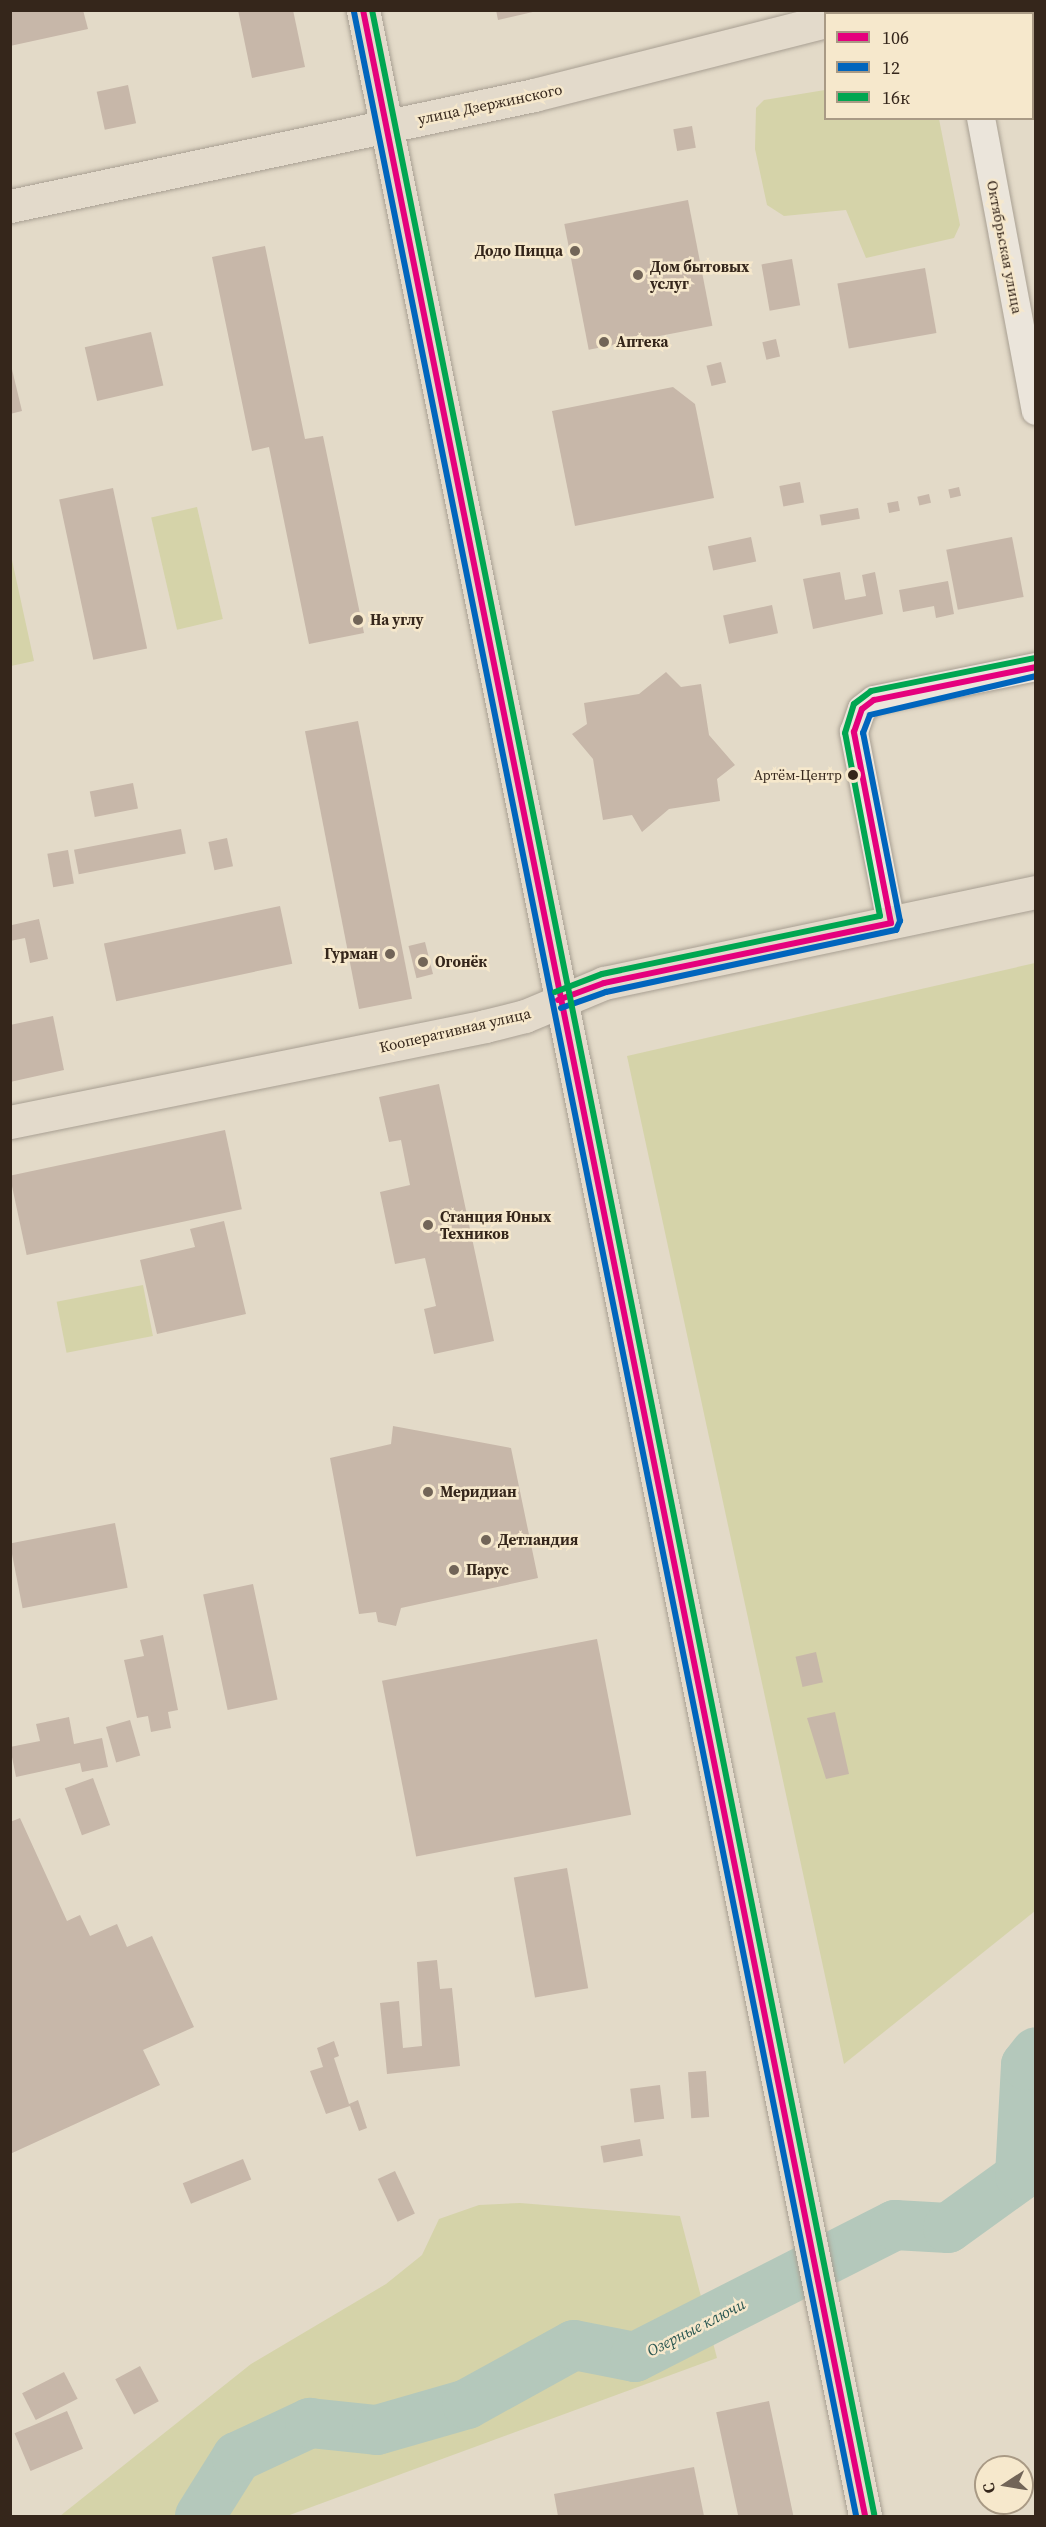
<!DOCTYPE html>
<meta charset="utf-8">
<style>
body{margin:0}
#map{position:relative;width:1046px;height:2527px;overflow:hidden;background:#e3dac8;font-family:"Source Serif 4",serif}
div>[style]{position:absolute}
.green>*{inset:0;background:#d5d3a9;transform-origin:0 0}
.river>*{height:50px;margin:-25px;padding:0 25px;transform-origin:25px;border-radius:25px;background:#b4c8bb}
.building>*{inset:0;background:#c7b7a9;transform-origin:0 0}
.roads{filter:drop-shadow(0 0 2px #a89f92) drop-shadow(0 0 2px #a89f92)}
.minor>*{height:28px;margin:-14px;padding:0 14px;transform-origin:14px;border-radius:14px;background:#ebe5db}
.major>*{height:33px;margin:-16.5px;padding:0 16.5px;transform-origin:16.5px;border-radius:16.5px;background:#e3dacb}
.bus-1>*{height:6px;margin:-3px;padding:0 3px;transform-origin:3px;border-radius:3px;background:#e5007d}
.bus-2>*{height:6px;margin:-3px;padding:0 3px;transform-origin:3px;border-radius:3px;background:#0065bd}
.bus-3>*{height:6px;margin:-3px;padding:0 3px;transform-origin:3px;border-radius:3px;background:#00a651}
.dots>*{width:16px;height:16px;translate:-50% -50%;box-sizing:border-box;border:3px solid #f6e8cc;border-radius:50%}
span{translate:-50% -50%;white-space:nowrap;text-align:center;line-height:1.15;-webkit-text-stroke:5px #f6e8cc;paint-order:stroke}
.bus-label{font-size:14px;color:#35261b}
.right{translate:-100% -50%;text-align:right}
.street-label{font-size:15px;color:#35261b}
.poi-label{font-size:15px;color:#35261b;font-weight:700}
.left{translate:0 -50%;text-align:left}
.water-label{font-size:16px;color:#295651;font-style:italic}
.frame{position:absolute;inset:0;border:12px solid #35261b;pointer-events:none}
.legend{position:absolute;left:824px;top:12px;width:210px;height:108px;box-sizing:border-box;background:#f6e8cc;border:2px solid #a99a85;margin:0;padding:8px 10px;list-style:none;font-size:18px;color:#35261b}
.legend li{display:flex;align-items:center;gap:12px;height:30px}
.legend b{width:30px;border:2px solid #a99a85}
.north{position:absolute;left:974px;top:2455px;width:60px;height:60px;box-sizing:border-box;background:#f6e8cc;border:2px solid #a99a85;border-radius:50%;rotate:258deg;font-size:16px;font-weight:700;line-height:24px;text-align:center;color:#35261b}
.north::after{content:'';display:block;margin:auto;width:21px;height:27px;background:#726558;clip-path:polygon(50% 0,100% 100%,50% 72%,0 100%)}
</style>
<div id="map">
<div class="green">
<div style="clip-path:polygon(825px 90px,826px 118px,939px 119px,960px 225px,954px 238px,866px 258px,846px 210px,784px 216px,767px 205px,755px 149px,756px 108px,764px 100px)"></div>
<div style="left:197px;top:507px;width:115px;height:47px;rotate:77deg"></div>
<div style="clip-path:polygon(10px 551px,34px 661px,11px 666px,10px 666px)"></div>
<div style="clip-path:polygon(1035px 963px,1035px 1911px,844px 2064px,627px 1056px)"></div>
<div style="left:143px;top:1285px;width:52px;height:88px;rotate:79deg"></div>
<div style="clip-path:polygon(520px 2203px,680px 2216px,717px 2358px,287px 2516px,60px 2516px,251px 2364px,386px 2284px,422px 2255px,439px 2219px,479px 2205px)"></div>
</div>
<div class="river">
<div style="left:200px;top:2516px;width:70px;rotate:-57.9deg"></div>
<div style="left:237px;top:2457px;width:81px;rotate:-25deg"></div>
<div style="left:310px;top:2423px;width:67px;rotate:6deg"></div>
<div style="left:377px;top:2430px;width:94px;rotate:-16.1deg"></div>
<div style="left:467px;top:2404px;width:122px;rotate:-28.9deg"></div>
<div style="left:574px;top:2345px;width:62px;rotate:11.1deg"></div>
<div style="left:635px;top:2357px;width:292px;rotate:-26.9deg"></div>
<div style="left:895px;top:2225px;width:53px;rotate:3.2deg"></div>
<div style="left:948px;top:2228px;width:89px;rotate:-35.8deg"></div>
<div style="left:1020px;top:2176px;width:111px;rotate:-86.9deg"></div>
<div style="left:1026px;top:2065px;width:16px;rotate:-52deg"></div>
</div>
<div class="building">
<div style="clip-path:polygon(10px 10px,83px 10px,88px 29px,10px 46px)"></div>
<div style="clip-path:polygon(238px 10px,293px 10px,305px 67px,252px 78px)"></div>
<div style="clip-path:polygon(496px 10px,537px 10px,537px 11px,498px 20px)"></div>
<div style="left:128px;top:85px;width:39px;height:32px;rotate:78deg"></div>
<div style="left:692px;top:126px;width:22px;height:19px;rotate:80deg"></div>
<div style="left:688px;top:200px;width:128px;height:126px;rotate:79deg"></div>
<div style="clip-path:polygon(265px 246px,305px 439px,323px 436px,364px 633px,309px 644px,269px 447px,252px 451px,212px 257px)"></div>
<div style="left:792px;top:259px;width:47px;height:31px;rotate:80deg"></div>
<div style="left:925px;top:268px;width:66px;height:89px;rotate:80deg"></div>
<div style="left:151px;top:332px;width:55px;height:68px;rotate:77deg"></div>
<div style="left:776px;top:339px;width:18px;height:14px;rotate:77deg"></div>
<div style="clip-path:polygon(10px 361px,22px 411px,10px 414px)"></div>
<div style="left:721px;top:362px;width:21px;height:15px;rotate:76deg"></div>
<div style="clip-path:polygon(673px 387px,695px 404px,714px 498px,575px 526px,552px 411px)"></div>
<div style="left:800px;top:482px;width:21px;height:21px;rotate:79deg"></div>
<div style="left:959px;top:487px;width:9px;height:11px;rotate:77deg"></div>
<div style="left:113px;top:488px;width:164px;height:55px;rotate:78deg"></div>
<div style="left:929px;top:494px;width:9px;height:12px;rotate:77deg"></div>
<div style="left:898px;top:501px;width:10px;height:11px;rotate:79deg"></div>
<div style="left:858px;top:508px;width:11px;height:39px;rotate:80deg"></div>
<div style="left:751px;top:537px;width:25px;height:44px;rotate:78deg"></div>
<div style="left:1012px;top:537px;width:61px;height:67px;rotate:79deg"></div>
<div style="clip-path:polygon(840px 572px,845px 600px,866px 596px,862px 575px,875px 572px,883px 614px,813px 629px,803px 579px)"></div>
<div style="clip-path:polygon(948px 581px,954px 614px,936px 618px,934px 606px,903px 612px,899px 590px)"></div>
<div style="left:772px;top:605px;width:29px;height:50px;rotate:78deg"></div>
<div style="clip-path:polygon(666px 672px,681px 687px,701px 684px,709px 735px,735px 765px,717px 779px,720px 801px,669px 809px,642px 832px,632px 815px,603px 820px,593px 759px,572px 734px,587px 724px,584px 703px,639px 694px)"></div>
<div style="left:358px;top:721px;width:283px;height:54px;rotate:79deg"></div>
<div style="left:133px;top:783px;width:26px;height:44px;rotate:79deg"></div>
<div style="left:181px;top:829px;width:25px;height:109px;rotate:79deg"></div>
<div style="left:227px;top:838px;width:29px;height:19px;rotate:78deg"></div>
<div style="left:68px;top:850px;width:34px;height:21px;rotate:80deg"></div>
<div style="left:280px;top:906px;width:59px;height:180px;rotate:78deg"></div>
<div style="clip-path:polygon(39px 919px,48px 959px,30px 963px,25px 938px,10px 941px,10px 920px,12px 925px)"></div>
<div style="left:425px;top:942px;width:33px;height:17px;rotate:76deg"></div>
<div style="clip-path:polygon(53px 1016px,64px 1070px,10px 1082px,10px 1025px)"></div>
<div style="clip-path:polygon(439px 1084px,494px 1341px,434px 1354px,424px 1309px,436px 1306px,425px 1258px,395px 1264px,380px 1192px,410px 1185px,401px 1140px,389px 1142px,379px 1097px)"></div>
<div style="left:225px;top:1130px;width:81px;height:220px;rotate:78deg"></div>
<div style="clip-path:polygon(224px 1221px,246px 1314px,157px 1334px,140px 1260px,195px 1247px,190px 1229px)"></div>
<div style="clip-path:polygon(393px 1426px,511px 1448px,538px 1578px,401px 1608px,396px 1626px,378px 1622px,376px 1612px,359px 1614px,330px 1458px,391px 1444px)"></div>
<div style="left:115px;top:1523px;width:66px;height:107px;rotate:79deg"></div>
<div style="left:253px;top:1584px;width:118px;height:51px;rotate:78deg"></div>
<div style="clip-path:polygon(163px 1635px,178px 1710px,168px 1712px,171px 1728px,151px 1732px,148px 1716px,137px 1718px,124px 1660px,144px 1656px,140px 1640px)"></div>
<div style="left:597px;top:1639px;width:179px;height:219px;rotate:79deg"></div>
<div style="left:816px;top:1652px;width:31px;height:21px;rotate:77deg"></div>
<div style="clip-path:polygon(835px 1712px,849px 1774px,826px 1779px,807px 1718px)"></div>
<div style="clip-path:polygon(69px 1717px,74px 1744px,102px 1738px,108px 1767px,82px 1772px,80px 1763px,16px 1777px,10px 1747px,40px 1741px,36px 1724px)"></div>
<div style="left:130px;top:1720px;width:37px;height:25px;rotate:74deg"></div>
<div style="left:93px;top:1778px;width:50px;height:30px;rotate:70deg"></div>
<div style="clip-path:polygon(20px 1818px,67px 1921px,80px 1915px,90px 1936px,117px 1924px,127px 1947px,152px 1936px,194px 2027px,143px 2050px,160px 2085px,10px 2154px,10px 1822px)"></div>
<div style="left:567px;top:1868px;width:122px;height:54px;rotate:80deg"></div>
<div style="clip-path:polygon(437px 1960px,440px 1989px,452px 1988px,460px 2066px,387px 2074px,380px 2003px,399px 2001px,403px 2048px,422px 2046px,417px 1962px)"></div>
<div style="clip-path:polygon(334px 2041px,339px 2056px,334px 2058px,349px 2104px,358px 2100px,367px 2128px,359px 2131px,350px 2106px,326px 2114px,310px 2071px,323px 2067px,317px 2048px)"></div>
<div style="left:706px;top:2071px;width:46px;height:18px;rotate:86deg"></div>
<div style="left:660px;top:2085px;width:34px;height:30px;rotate:83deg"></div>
<div style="left:640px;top:2139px;width:17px;height:40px;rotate:80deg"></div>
<div style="left:243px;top:2159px;width:22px;height:65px;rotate:68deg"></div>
<div style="left:395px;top:2171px;width:47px;height:19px;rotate:65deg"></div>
<div style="left:140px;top:2366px;width:40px;height:28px;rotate:62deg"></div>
<div style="left:64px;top:2372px;width:30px;height:47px;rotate:63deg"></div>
<div style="left:769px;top:2401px;width:117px;height:54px;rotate:78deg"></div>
<div style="left:67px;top:2411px;width:41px;height:57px;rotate:67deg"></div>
<div style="clip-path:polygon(694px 2467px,704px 2516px,558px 2516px,554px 2494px)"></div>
</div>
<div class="roads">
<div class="minor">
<div style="left:960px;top:10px;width:4px;rotate:76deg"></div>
<div style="left:981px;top:118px;width:298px;rotate:79.4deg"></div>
<div style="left:891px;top:923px;width:195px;rotate:-101deg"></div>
<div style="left:854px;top:732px;width:24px;rotate:-71deg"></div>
<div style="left:862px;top:709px;width:15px;rotate:-37deg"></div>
<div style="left:874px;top:700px;width:165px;rotate:-11.5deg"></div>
</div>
<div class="major">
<div style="left:363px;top:10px;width:2556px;rotate:78.67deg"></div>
<div style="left:857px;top:14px;width:12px;rotate:-20deg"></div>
<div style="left:10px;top:206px;width:536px;rotate:-11.96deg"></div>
<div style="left:534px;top:95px;width:301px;rotate:-14.2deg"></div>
<div style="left:10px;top:1122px;width:485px;rotate:-11.4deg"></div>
<div style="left:485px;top:1026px;width:41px;rotate:-14deg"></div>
<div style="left:525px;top:1016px;width:86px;rotate:-22.7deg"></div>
<div style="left:604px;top:983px;width:441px;rotate:-11.9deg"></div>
</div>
</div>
<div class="bus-1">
<div style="left:363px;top:10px;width:2556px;rotate:78.67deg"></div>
<div style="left:558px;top:1000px;width:49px;rotate:-20.3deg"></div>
<div style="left:604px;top:983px;width:293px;rotate:-11.8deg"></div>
<div style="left:891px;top:923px;width:195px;rotate:-101deg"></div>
<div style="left:854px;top:732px;width:24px;rotate:-71deg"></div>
<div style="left:862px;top:709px;width:15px;rotate:-37deg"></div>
<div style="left:874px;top:700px;width:165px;rotate:-11.5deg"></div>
</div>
<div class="bus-2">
<div style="left:354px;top:12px;width:2554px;rotate:78.66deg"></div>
<div style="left:561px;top:1008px;width:48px;rotate:-19.6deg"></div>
<div style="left:606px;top:992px;width:297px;rotate:-12.1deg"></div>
<div style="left:896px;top:930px;width:10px;rotate:-66deg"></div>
<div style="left:900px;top:921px;width:192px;rotate:-101.1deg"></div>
<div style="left:863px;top:733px;width:19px;rotate:-69deg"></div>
<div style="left:870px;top:715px;width:171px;rotate:-13.2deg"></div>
</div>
<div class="bus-3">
<div style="left:372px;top:10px;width:2554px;rotate:78.66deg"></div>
<div style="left:555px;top:992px;width:50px;rotate:-21deg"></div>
<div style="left:602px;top:974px;width:284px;rotate:-11.8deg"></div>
<div style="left:880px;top:916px;width:186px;rotate:-100.8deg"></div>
<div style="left:845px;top:733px;width:30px;rotate:-73deg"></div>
<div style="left:854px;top:704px;width:21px;rotate:-37deg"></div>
<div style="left:871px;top:691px;width:166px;rotate:-11.4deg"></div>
</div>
<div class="dots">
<div style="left:575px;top:251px;background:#726558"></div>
<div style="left:638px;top:275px;background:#726558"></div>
<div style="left:604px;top:342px;background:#726558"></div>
<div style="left:358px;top:620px;background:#726558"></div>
<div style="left:853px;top:775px;background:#35261b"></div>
<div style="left:390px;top:954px;background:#726558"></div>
<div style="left:423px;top:962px;background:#726558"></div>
<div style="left:428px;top:1225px;background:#726558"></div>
<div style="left:428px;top:1492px;background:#726558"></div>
<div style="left:486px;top:1540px;background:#726558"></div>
<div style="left:454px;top:1570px;background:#726558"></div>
</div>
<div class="bus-label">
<span class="right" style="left:842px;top:775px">Артём-Центр</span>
</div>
<div class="street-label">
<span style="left:490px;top:104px;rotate:-12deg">улица Дзержинского</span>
<span style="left:1005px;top:247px;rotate:79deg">Октябрьская улица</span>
<span style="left:455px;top:1030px;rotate:-13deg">Кооперативная улица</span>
</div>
<div class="poi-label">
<span class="right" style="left:563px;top:251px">Додо Пицца</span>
<span class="left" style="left:650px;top:275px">Дом бытовых<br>услуг</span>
<span class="left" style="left:616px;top:342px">Аптека</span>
<span class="left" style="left:370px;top:620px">На углу</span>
<span class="right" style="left:378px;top:954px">Гурман</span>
<span class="left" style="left:435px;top:962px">Огонёк</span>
<span class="left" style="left:440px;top:1225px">Станция Юных<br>Техников</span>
<span class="left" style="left:440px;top:1492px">Меридиан</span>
<span class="left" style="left:498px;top:1540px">Детландия</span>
<span class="left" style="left:466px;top:1570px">Парус</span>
</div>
<div class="water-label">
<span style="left:696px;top:2327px;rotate:-27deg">Озерные ключи</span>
</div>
<div class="frame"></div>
<ul class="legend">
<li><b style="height:8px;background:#e5007d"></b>106</li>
<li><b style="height:8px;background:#0065bd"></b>12</li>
<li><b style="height:8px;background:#00a651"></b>16к</li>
</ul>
<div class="north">С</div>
</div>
